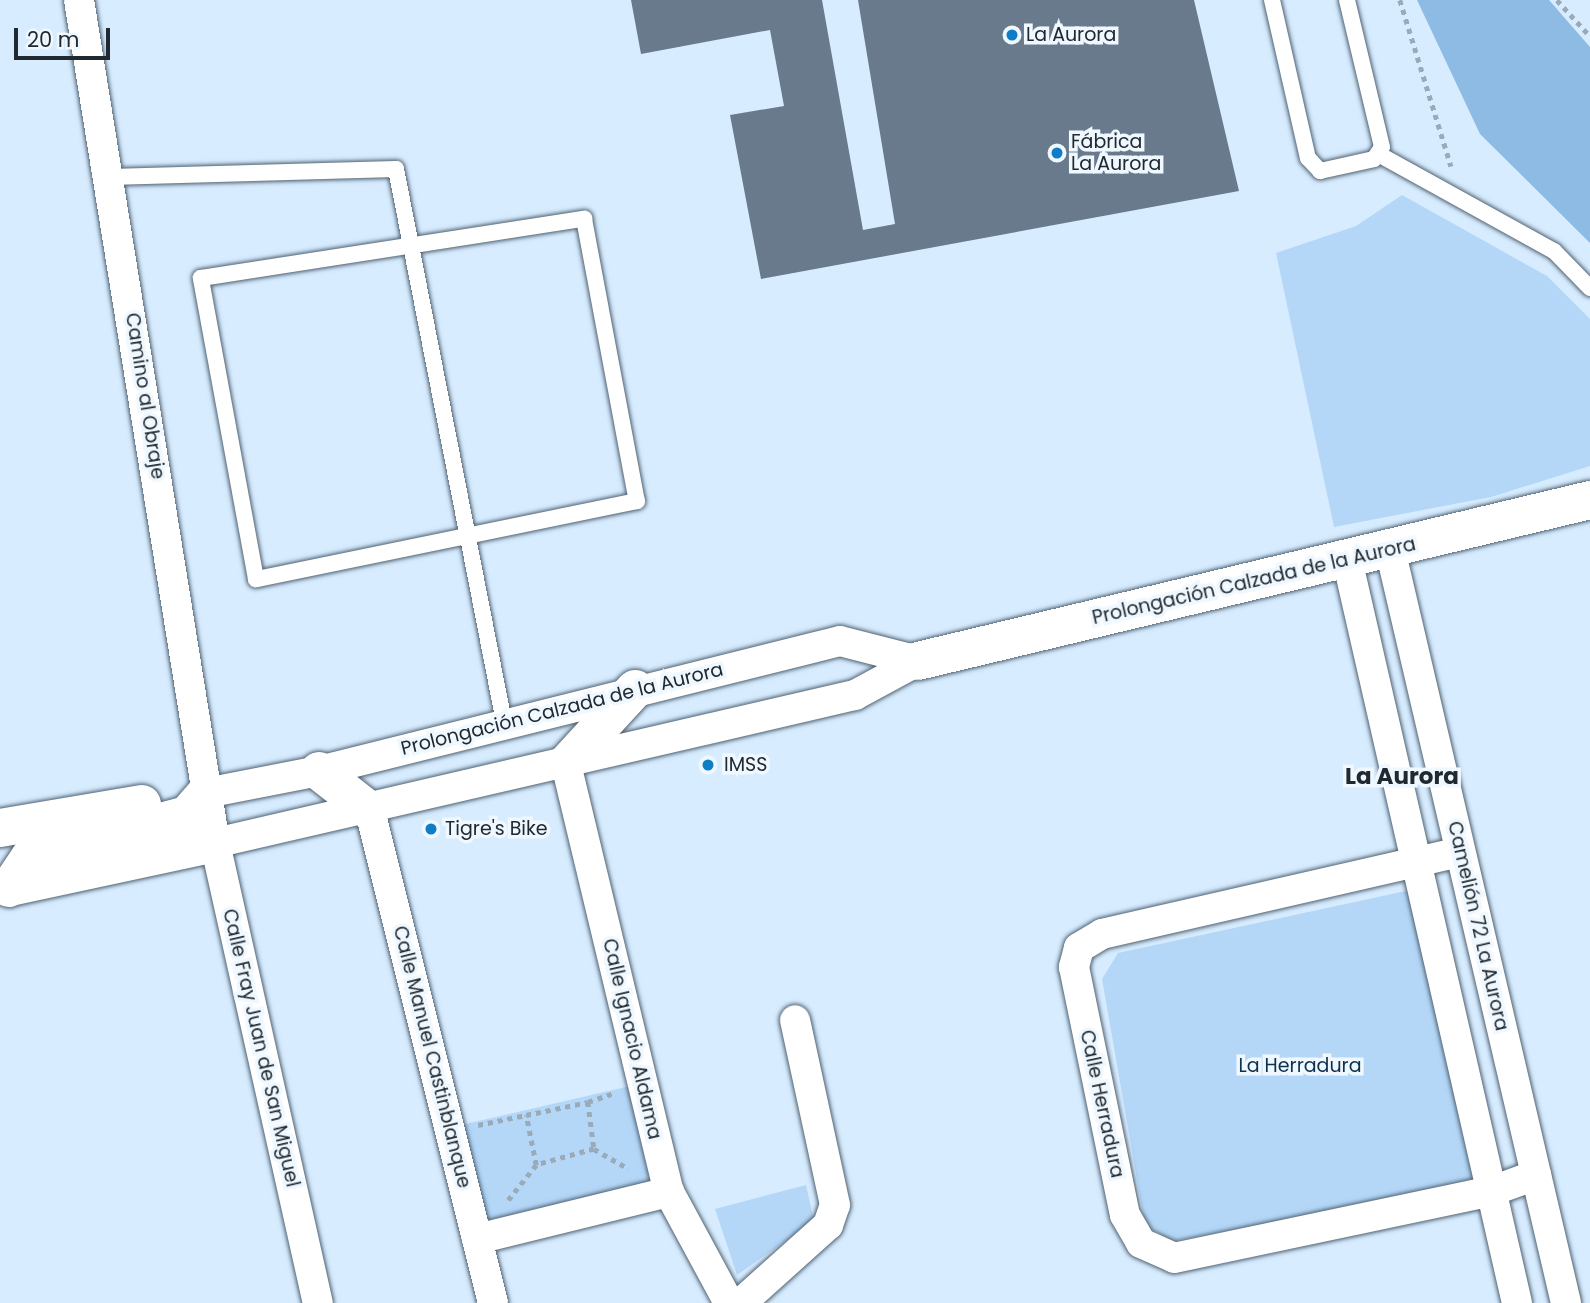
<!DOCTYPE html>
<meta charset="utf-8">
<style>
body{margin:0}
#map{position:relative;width:1590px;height:1303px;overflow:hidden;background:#d7ecff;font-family:Poppins,sans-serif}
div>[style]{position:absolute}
.green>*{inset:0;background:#b4d7f8;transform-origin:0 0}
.water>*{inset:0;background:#8ebbe3}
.building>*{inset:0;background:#687a8b}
.path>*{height:4.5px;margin-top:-2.25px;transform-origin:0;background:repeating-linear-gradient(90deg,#99aab9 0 5px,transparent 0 10px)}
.roads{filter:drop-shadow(0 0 2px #506272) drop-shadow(0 0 2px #506272)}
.lane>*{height:16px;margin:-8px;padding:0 8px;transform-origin:8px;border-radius:8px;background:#fff}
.street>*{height:30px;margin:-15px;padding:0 15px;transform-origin:15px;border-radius:15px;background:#fff}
.secondary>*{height:38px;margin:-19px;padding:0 19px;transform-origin:19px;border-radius:19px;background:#fff}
.dots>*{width:19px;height:19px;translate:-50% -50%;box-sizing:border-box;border:4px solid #eff7ff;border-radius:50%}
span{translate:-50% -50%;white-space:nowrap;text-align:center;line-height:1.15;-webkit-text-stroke:7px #eff7ff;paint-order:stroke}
.poi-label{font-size:19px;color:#212930}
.left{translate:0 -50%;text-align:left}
.street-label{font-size:19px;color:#212930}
.park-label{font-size:19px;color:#0f314d}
.quarter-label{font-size:23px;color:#212930;font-weight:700}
.scale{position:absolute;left:14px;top:28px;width:96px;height:32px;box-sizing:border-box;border:4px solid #212930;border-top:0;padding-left:9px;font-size:21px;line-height:24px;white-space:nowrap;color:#212930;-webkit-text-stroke:5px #eff7ff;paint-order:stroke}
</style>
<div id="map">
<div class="green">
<div style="clip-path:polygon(1402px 195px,1547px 276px,1590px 319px,1590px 466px,1491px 497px,1334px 527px,1276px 253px,1356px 226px)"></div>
<div style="clip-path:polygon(1415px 889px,1476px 1184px,1173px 1241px,1145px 1225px,1102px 979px,1118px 953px)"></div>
<div style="left:643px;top:1083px;width:112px;height:199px;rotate:77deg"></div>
<div style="clip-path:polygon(806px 1185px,814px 1221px,737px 1275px,715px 1209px)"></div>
</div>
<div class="water">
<div style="clip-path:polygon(1417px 0,1549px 0,1590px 47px,1590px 243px,1480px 134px)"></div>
</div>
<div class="building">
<div style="clip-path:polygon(631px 0,822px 0,863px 230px,895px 224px,858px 0,1194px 0,1239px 191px,761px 279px,730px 115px,784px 106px,770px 30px,641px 54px)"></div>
</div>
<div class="path">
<div style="left:1400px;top:0;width:174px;rotate:72.9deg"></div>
<div style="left:1557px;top:0;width:49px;rotate:47.5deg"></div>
<div style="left:588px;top:1102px;width:28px;rotate:-19deg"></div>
<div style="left:478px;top:1125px;width:49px;rotate:-11.8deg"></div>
<div style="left:594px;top:1149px;width:40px;rotate:29.7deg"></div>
<div style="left:508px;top:1200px;width:45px;rotate:-51.3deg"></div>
<div style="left:536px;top:1165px;width:51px;rotate:-101.3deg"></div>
<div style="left:526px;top:1115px;width:63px;rotate:-11.8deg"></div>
<div style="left:588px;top:1102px;width:47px;rotate:82.7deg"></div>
<div style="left:594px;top:1149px;width:60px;rotate:164.6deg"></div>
</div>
<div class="roads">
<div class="lane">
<div style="left:1272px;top:0;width:162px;rotate:77.2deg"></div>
<div style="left:1308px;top:158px;width:18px;rotate:47deg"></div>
<div style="left:1320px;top:171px;width:55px;rotate:-12.5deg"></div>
<div style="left:1374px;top:159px;width:14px;rotate:-56deg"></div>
<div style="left:1382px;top:147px;width:151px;rotate:-103.4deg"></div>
<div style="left:1380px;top:155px;width:199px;rotate:28.9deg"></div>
<div style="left:1554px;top:251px;width:52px;rotate:45.8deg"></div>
<div style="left:109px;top:177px;width:287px;rotate:-1.6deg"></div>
<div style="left:396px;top:169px;width:563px;rotate:78.95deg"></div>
<div style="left:584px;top:219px;width:287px;rotate:79.4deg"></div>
<div style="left:637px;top:501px;width:389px;rotate:168.4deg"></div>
<div style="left:256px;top:579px;width:306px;rotate:-100.4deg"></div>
<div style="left:201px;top:278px;width:388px;rotate:-8.8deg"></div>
</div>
<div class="street">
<div style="left:79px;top:0;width:854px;rotate:80.84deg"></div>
<div style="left:215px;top:843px;width:471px;rotate:77.4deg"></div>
<div style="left:1390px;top:549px;width:774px;rotate:76.86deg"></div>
<div style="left:1347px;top:559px;width:763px;rotate:77.13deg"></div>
<div style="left:566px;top:764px;width:440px;rotate:76.5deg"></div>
<div style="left:669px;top:1192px;width:126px;rotate:61.6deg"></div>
<div style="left:206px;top:793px;width:115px;rotate:-11deg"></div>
<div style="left:319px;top:771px;width:537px;rotate:-14.01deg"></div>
<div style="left:840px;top:641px;width:81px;rotate:14.4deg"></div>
<div style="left:370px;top:811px;width:507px;rotate:75.96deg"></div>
<div style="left:215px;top:843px;width:657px;rotate:-13.02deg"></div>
<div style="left:855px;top:695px;width:72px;rotate:-28.4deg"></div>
<div style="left:1460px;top:852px;width:367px;rotate:167.1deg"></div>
<div style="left:1102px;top:934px;width:27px;rotate:149deg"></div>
<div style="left:1079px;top:948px;width:20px;rotate:105deg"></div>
<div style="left:1074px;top:967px;width:253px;rotate:78.4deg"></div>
<div style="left:1125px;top:1215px;width:32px;rotate:60deg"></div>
<div style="left:1141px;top:1243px;width:36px;rotate:24deg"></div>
<div style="left:1174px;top:1258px;width:325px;rotate:-11.9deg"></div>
<div style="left:1492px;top:1191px;width:47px;rotate:-20deg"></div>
<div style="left:477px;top:1239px;width:198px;rotate:-13.8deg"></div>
<div style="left:741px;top:1303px;width:117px;rotate:-41.9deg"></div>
<div style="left:828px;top:1225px;width:21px;rotate:-71deg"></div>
<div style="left:835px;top:1205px;width:189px;rotate:-102.2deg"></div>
</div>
<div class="secondary">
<div style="left:918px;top:661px;width:691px;rotate:-13.47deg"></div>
<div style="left:566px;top:764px;width:102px;rotate:-47.4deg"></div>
<div style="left:319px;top:771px;width:65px;rotate:38.1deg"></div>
<div style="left:0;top:828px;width:144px;rotate:-9.6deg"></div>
<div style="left:15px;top:886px;width:205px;rotate:-12.1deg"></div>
<div style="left:9px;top:888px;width:37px;rotate:-56deg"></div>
<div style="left:30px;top:857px;width:163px;rotate:-15deg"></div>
<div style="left:187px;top:815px;width:29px;rotate:-49deg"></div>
</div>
</div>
<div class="dots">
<div style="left:1012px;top:35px;background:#107dc7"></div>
<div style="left:1057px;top:153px;background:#107dc7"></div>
<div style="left:708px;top:765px;background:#107dc7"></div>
<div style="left:431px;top:829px;background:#107dc7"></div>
</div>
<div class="poi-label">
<span class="left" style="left:1026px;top:35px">La Aurora</span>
<span class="left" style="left:1071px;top:153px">Fábrica<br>La Aurora</span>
<span class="left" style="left:724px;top:765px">IMSS</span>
<span class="left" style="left:445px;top:829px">Tigre's Bike</span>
</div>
<div class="street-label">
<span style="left:145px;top:396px;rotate:81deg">Camino al Obraje</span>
<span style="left:1254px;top:581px;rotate:-13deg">Prolongación Calzada de la Aurora</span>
<span style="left:562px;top:709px;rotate:-14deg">Prolongación Calzada de la Aurora</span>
<span style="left:1478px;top:926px;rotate:77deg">Camelión 72 La Aurora</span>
<span style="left:632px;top:1039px;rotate:77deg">Calle Ignacio Aldama</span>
<span style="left:261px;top:1048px;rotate:77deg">Calle Fray Juan de San Miguel</span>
<span style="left:432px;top:1057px;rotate:76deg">Calle Manuel Castinblanque</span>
<span style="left:1102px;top:1104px;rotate:78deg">Calle Herradura</span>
</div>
<div class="park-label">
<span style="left:1300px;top:1066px">La Herradura</span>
</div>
<div class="quarter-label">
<span style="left:1402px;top:776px">La Aurora</span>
</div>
<div class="scale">20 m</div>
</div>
